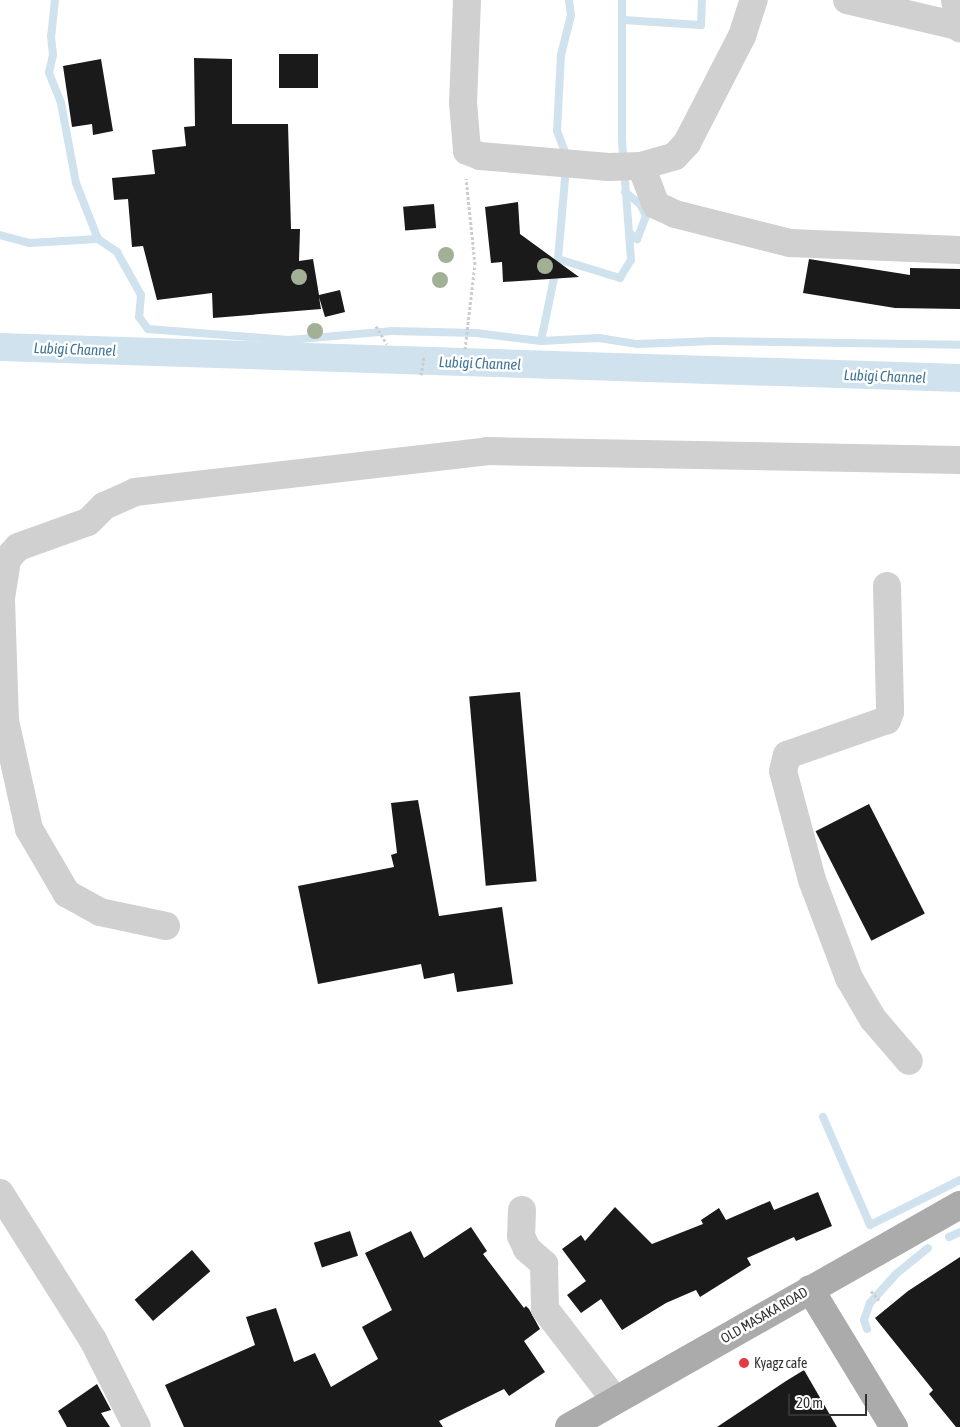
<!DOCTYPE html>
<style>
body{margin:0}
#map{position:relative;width:960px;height:1427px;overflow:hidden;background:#fff;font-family:"Asap Condensed",sans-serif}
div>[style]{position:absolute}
.stream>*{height:8px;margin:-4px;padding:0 4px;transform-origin:4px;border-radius:4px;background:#cfe2ee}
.canal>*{height:28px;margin:-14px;padding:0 14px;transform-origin:14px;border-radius:14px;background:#cfe2ee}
.building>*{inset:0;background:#1a1a1a;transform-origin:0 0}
.path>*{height:3px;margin-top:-1.5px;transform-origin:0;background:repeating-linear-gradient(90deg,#cdcdcd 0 2.5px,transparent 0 5px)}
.minor>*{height:28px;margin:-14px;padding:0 14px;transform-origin:14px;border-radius:14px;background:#d0d0d0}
.major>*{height:28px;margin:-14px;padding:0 14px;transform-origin:14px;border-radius:14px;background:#ababab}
.trees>*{width:16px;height:16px;margin:-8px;border-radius:50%;background:#a2b095}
.dots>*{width:14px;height:14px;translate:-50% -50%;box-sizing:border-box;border:2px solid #fff;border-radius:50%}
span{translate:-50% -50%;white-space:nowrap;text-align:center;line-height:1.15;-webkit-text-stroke:5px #fff;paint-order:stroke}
.street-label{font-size:14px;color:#333}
.poi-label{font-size:14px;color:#333}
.left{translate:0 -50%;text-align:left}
.water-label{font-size:15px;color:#3f7597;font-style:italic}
.scale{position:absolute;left:788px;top:1394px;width:79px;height:22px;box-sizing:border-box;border:2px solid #333;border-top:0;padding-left:6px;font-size:15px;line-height:18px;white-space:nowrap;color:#333;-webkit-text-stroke:4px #fff;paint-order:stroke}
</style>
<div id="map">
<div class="stream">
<div style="left:55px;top:0;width:36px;rotate:96deg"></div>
<div style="left:51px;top:36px;width:19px;rotate:84deg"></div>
<div style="left:53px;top:55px;width:18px;rotate:103deg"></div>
<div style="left:49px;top:73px;width:32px;rotate:68deg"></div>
<div style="left:61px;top:103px;width:81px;rotate:79.4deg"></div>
<div style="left:76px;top:183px;width:60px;rotate:68.6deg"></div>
<div style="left:623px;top:20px;width:78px;rotate:3.7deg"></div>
<div style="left:701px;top:25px;width:25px;rotate:-88deg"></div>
<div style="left:567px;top:157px;width:28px;rotate:-111deg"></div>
<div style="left:557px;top:131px;width:76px;rotate:-87deg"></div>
<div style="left:561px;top:55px;width:41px;rotate:-76deg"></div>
<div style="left:571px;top:15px;width:15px;rotate:-98deg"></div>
<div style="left:625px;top:192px;width:19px;rotate:39deg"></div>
<div style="left:640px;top:204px;width:13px;rotate:63deg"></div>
<div style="left:646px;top:216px;width:25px;rotate:111deg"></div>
<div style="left:637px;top:239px;width:10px;rotate:-143deg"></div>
<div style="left:0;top:235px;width:30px;rotate:15deg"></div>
<div style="left:29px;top:243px;width:69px;rotate:-3.3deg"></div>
<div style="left:98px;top:239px;width:23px;rotate:34deg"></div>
<div style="left:117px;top:252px;width:49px;rotate:60.8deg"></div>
<div style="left:141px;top:295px;width:22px;rotate:95deg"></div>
<div style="left:139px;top:317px;width:15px;rotate:53deg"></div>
<div style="left:148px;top:329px;width:141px;rotate:4.5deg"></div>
<div style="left:289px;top:340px;width:102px;rotate:-5deg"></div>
<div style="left:391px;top:331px;width:85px;rotate:1.3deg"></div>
<div style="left:476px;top:333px;width:65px;rotate:7deg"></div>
<div style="left:541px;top:341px;width:58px;rotate:-3deg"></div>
<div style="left:599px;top:338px;width:39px;rotate:9deg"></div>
<div style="left:638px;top:344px;width:76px;rotate:-2.3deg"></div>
<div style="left:714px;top:341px;width:246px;rotate:0.9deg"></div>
<div style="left:558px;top:259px;width:65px;rotate:17deg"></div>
<div style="left:620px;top:278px;width:21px;rotate:-59deg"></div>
<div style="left:631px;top:260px;width:119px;rotate:-94.3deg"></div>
<div style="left:622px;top:141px;width:141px;rotate:-90deg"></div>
<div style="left:541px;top:341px;width:84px;rotate:-78.3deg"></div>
<div style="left:558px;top:259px;width:91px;rotate:-85deg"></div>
<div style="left:823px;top:1117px;width:118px;rotate:66.5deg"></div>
<div style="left:870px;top:1225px;width:101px;rotate:-26.6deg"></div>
<div style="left:949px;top:1237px;width:12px;rotate:-24deg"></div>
<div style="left:867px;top:1329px;width:9px;rotate:-108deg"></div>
<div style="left:864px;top:1320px;width:18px;rotate:-71deg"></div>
<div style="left:870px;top:1303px;width:39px;rotate:-48deg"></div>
<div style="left:896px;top:1274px;width:41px;rotate:-39.1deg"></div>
</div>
<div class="canal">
<div style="left:0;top:347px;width:961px;rotate:1.85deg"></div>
</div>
<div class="building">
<div style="left:279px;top:54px;width:39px;height:34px"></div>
<div style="clip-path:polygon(194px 58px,232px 59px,232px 124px,288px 124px,291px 229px,300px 229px,299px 261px,313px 259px,319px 295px,340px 290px,345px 312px,325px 317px,319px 297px,321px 309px,213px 318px,212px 293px,157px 300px,143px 246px,132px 247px,128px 199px,114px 200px,112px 178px,155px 174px,152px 150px,186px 146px,184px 127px,195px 126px)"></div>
<div style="clip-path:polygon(101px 59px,113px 131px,93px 135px,92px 124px,72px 127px,63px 66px)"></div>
<div style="clip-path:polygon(518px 202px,520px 234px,579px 277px,503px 282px,502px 262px,491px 263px,485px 207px)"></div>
<div style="left:434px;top:204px;width:24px;height:31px;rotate:85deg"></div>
<div style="clip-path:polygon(809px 259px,910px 275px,910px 268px,960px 269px,960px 309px,895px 308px,803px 293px)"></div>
<div style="left:520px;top:692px;width:190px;height:51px;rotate:85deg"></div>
<div style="clip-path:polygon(418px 800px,439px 916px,502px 907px,513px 984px,457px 992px,454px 973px,424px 979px,421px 964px,318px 984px,298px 886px,394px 867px,391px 855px,397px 853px,391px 803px)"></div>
<div style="left:869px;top:804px;width:123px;height:60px;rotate:63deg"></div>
<div style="clip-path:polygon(818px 1192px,832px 1226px,796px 1241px,794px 1237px,747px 1258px,751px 1265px,700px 1297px,696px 1290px,666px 1303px,622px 1330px,601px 1299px,581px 1313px,567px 1295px,586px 1281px,562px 1249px,581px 1235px,585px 1241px,615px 1207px,652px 1244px,703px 1224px,701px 1220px,719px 1208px,726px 1220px,770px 1201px,774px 1210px)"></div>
<div style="clip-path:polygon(471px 1227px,487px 1251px,483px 1254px,524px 1308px,526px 1306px,529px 1309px,540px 1329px,524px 1341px,545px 1372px,509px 1396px,504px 1389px,439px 1421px,443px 1427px,184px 1427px,165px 1385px,255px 1345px,246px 1317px,276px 1308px,294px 1362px,315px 1353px,331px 1387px,378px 1359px,362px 1327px,392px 1310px,365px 1253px,411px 1231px,424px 1258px)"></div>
<div style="left:350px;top:1231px;width:26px;height:38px;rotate:72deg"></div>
<div style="left:192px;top:1250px;width:28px;height:76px;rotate:49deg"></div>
<div style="clip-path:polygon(960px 1257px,960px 1427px,956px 1427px,929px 1394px,933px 1390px,875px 1318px,908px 1291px)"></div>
<div style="clip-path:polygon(804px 1370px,837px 1427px,717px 1427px,786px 1381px)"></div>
<div style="clip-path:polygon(97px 1384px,111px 1410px,101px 1413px,110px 1427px,67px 1427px,58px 1411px)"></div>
</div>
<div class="path">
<div style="left:376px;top:326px;width:21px;rotate:59deg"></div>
<div style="left:465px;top:349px;width:86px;rotate:-83.3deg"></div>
<div style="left:475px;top:264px;width:86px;rotate:-96deg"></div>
<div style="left:421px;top:375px;width:19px;rotate:-81deg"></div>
<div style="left:871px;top:1291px;width:12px;rotate:48deg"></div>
</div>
<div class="minor">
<div style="left:467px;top:0;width:102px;rotate:92.2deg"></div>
<div style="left:463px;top:102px;width:49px;rotate:85.3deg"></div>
<div style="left:467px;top:151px;width:14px;rotate:21deg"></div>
<div style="left:480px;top:156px;width:129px;rotate:4.9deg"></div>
<div style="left:609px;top:167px;width:32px;rotate:-2deg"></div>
<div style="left:641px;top:166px;width:35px;rotate:-16deg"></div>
<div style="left:675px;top:156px;width:18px;rotate:-47deg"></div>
<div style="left:687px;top:143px;width:120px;rotate:-62.8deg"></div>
<div style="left:742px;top:36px;width:38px;rotate:-72deg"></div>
<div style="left:847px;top:0;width:114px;rotate:13.2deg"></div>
<div style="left:955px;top:0;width:29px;rotate:80deg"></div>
<div style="left:641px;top:166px;width:42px;rotate:69deg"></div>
<div style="left:656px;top:205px;width:21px;rotate:25deg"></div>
<div style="left:675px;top:214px;width:119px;rotate:14.2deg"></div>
<div style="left:790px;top:243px;width:170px;rotate:2.4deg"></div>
<div style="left:887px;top:586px;width:126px;rotate:88.6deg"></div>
<div style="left:890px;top:712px;width:9px;rotate:111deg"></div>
<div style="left:887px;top:720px;width:106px;rotate:160.7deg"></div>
<div style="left:787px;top:755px;width:16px;rotate:104deg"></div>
<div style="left:783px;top:771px;width:113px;rotate:75.1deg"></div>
<div style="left:812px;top:880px;width:105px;rotate:69.3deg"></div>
<div style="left:849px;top:978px;width:48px;rotate:59.7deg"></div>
<div style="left:873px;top:1019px;width:55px;rotate:49.4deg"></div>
<div style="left:166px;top:926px;width:67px;rotate:-168deg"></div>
<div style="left:100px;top:912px;width:38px;rotate:-151deg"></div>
<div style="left:67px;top:894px;width:75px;rotate:-120.3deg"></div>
<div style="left:29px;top:829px;width:111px;rotate:-102.5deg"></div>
<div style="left:5px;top:721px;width:123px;rotate:-91.9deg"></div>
<div style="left:1px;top:598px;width:39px;rotate:-81deg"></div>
<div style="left:7px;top:559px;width:16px;rotate:-47deg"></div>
<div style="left:18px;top:547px;width:74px;rotate:-19.7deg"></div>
<div style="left:88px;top:522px;width:23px;rotate:-45deg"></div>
<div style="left:104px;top:506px;width:34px;rotate:-24deg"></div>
<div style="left:135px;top:492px;width:354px;rotate:-6.6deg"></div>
<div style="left:487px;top:451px;width:473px;rotate:1.1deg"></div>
<div style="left:0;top:1193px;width:174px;rotate:57.7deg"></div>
<div style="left:93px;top:1340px;width:97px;rotate:63.2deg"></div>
<div style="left:522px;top:1210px;width:26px;rotate:92deg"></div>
<div style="left:521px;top:1236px;width:14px;rotate:65deg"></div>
<div style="left:527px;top:1249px;width:23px;rotate:41deg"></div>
<div style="left:544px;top:1264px;width:45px;rotate:88.7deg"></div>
<div style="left:545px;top:1309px;width:115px;rotate:52.4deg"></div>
</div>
<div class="major">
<div style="left:810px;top:1289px;width:162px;rotate:58.7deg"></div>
<div style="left:569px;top:1427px;width:450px;rotate:-29.6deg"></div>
</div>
<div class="trees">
<div style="left:446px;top:255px"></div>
<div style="left:545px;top:266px"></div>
<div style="left:299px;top:277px"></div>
<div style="left:440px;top:280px"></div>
<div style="left:315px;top:331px"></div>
</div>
<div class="dots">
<div style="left:744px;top:1363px;background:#e63946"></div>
</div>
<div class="street-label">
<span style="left:764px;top:1315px;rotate:-30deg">OLD MASAKA ROAD</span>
</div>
<div class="poi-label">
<span class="left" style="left:754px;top:1363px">Kyagz cafe</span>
</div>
<div class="water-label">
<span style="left:75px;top:349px;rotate:2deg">Lubigi Channel</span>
<span style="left:480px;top:363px;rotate:2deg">Lubigi Channel</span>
<span style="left:885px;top:376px;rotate:2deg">Lubigi Channel</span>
</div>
<div class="scale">20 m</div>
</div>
